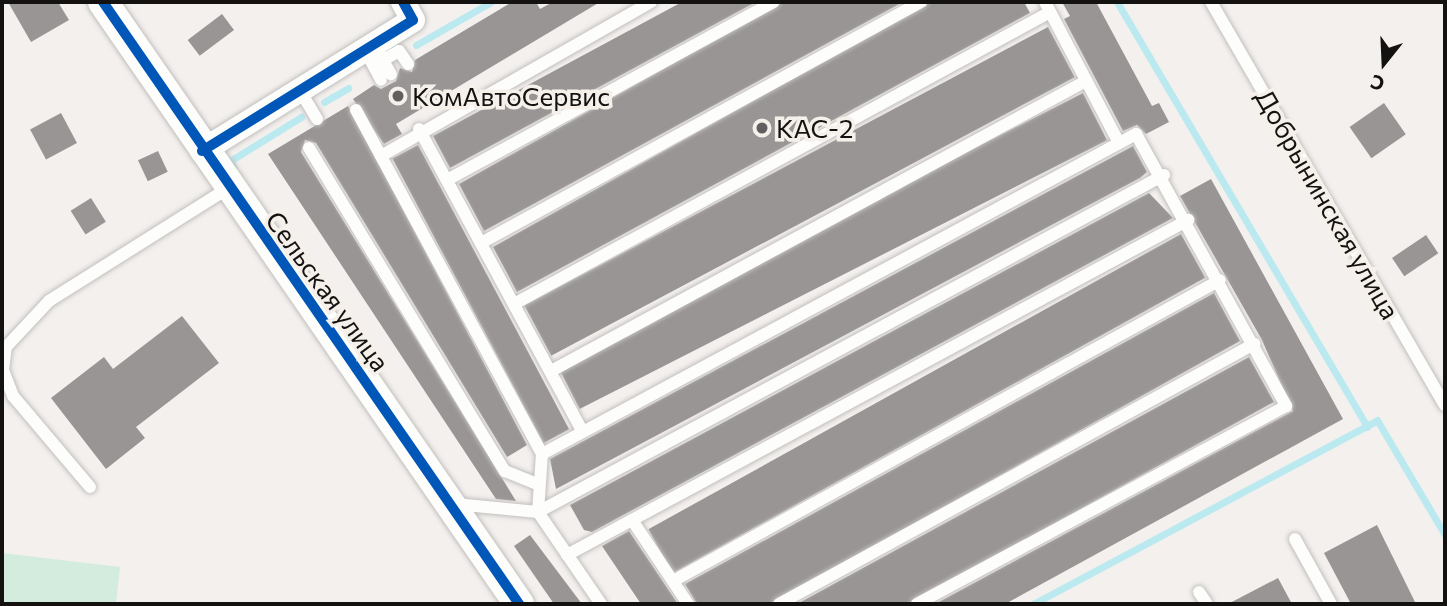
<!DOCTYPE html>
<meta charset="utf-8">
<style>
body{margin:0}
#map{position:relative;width:1447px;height:606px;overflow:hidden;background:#f3f0ee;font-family:Commissioner,sans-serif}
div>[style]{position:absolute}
.green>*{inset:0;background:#d3ecde}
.stream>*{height:7px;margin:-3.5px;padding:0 3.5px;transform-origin:3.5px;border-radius:3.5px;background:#bae9ef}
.building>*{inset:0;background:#989594;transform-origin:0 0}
.roads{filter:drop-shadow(0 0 2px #c2bfbd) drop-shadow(0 0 2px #c2bfbd)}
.service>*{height:12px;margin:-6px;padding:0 6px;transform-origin:6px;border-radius:6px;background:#fdfdfc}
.minor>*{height:24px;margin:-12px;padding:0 12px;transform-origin:12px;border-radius:12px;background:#fdfdfc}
.tertiary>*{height:30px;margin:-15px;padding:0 15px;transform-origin:15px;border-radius:15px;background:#fdfdfc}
.cycleway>*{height:10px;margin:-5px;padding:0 5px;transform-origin:5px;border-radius:5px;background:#0057b8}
.dots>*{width:19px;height:19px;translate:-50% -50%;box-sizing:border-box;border:4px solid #f6f0eb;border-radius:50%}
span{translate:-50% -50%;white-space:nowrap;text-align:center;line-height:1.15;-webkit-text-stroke:7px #f6f0eb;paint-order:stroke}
.poi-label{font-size:26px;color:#141210}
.left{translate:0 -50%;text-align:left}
.street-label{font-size:26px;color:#141210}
.frame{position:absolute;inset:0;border:4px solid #141210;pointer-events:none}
.north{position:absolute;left:1349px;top:28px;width:70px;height:70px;-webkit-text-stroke:5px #f6f0eb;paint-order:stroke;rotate:198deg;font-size:19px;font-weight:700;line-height:28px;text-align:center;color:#141210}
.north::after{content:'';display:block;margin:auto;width:24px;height:32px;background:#141210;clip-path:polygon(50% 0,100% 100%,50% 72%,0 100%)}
</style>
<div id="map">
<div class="green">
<div style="clip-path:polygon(2px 553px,120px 567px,116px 604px,2px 604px)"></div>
</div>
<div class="stream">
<div style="left:1117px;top:2px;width:493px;rotate:59.5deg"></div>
<div style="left:416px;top:45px;width:86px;rotate:-29.8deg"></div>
<div style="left:324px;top:102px;width:28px;rotate:-30deg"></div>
<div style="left:234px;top:168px;width:8px;rotate:-120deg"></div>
<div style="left:230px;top:161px;width:84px;rotate:-31.8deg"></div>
<div style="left:1033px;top:604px;width:390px;rotate:-28.1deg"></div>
<div style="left:1377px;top:420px;width:134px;rotate:59.4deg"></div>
</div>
<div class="building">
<div style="clip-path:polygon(8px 2px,58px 2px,69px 20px,31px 42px)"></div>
<div style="clip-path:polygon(512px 2px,536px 2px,540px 9px,553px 2px,600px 2px,396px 124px,402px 134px,384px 144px,353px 99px,374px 85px,381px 89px,396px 81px,400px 68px,412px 72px,415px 60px)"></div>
<div style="clip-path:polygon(682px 2px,756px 2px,450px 168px,433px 136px)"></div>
<div style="clip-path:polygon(783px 2px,903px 2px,484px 231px,459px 184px)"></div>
<div style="clip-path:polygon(930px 2px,1024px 2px,1030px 13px,517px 292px,493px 247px)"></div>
<div style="clip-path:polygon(1062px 2px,1096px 2px,1152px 106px,1159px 103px,1169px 122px,1146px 134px,1137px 125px,1123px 131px,1064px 19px,1070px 16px)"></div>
<div style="left:222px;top:14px;width:20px;height:43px;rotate:53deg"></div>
<div style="left:1048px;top:27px;width:57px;height:593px;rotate:62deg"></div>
<div style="left:1083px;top:93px;width:53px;height:592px;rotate:63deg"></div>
<div style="left:1384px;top:103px;width:38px;height:42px;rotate:55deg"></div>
<div style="clip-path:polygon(348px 106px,527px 445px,507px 457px,316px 143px,305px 140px,301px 152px,516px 501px,496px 499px,268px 154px)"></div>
<div style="left:61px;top:113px;width:34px;height:35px;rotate:62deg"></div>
<div style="left:418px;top:145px;width:322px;height:29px;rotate:62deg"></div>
<div style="clip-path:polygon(1133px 146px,1147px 172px,1140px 178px,556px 489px,550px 459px)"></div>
<div style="left:158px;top:151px;width:23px;height:22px;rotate:65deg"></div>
<div style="clip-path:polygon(1211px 179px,1343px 419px,1005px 604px,935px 604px,1293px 411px,1262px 340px,1180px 196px)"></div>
<div style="clip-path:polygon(1149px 193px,1173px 218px,592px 532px,584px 530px,570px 505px)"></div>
<div style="left:91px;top:198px;width:28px;height:24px;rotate:58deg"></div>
<div style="left:1181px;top:234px;width:50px;height:609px;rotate:61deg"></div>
<div style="left:1426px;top:235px;width:22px;height:41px;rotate:56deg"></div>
<div style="clip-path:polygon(1214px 293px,1240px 341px,770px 604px,697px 604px,685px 584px)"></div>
<div style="clip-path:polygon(182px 316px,219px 363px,136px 427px,145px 438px,106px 469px,51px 398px,104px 357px,113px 369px)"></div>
<div style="clip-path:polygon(1249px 357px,1274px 402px,908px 604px,797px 604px)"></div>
<div style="clip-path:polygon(1377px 525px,1416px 604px,1351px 604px,1324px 553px)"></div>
<div style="clip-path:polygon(629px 531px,678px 604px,641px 604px,602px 546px)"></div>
<div style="clip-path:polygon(530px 535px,582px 604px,554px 604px,514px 546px)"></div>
<div style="clip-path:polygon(1278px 578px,1292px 604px,1228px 604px)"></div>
</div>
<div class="roads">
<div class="service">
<div style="left:1045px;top:2px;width:159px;rotate:62.3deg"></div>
<div style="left:1211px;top:2px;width:466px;rotate:59.9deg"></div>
<div style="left:373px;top:42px;width:37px;rotate:61deg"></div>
<div style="left:364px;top:48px;width:36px;rotate:62deg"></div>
<div style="left:383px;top:60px;width:18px;rotate:-29deg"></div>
<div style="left:399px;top:51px;width:16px;rotate:55deg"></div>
<div style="left:299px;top:89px;width:35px;rotate:59deg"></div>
<div style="left:356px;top:110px;width:391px;rotate:61.6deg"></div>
<div style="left:419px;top:129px;width:340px;rotate:61.6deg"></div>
<div style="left:309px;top:148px;width:378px;rotate:58.8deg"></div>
<div style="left:505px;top:471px;width:35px;rotate:22deg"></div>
<div style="left:381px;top:156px;width:311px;rotate:-29.7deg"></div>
<div style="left:447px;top:180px;width:372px;rotate:-28.6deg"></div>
<div style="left:481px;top:243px;width:502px;rotate:-28.71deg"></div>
<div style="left:514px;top:304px;width:610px;rotate:-28.58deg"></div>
<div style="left:551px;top:371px;width:609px;rotate:-28.46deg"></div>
<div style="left:90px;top:487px;width:119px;rotate:-130.2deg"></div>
<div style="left:13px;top:396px;width:28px;rotate:-111deg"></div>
<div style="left:3px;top:370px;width:23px;rotate:-83deg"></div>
<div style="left:6px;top:347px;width:63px;rotate:-46.9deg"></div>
<div style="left:49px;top:301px;width:210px;rotate:-32.2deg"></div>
<div style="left:455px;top:504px;width:83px;rotate:5.5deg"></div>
<div style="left:538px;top:512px;width:711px;rotate:-28.3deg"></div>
<div style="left:632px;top:520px;width:101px;rotate:56.3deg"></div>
<div style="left:1295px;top:539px;width:74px;rotate:61deg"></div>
<div style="left:567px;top:555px;width:706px;rotate:-28.34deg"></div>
<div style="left:673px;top:581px;width:624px;rotate:-28.82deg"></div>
<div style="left:1199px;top:592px;width:14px;rotate:56deg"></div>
<div style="left:601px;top:604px;width:112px;rotate:-124.4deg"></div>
<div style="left:538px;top:512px;width:58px;rotate:-86.1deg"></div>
<div style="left:542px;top:454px;width:675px;rotate:-28.31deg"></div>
<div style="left:1136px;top:134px;width:311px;rotate:61.1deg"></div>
<div style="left:1286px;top:406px;width:419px;rotate:151.8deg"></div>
<div style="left:779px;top:604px;width:542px;rotate:-28.69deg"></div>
</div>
<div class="minor">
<div style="left:202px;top:151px;width:248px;rotate:-31.8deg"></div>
<div style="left:413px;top:20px;width:21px;rotate:-119deg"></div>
</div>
<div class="tertiary">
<div style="left:103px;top:2px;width:732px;rotate:55.35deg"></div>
</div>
</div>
<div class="cycleway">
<div style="left:103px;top:2px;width:732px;rotate:55.35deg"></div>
<div style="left:202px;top:151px;width:248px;rotate:-31.8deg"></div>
<div style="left:413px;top:20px;width:21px;rotate:-119deg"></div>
</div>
<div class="dots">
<div style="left:398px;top:96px;background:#62605e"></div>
<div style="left:762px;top:128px;background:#62605e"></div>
</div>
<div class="poi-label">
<span class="left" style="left:412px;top:96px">КомАвтоСервис</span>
<span class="left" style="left:776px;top:128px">КАС-2</span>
</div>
<div class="street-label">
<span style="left:1328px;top:204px;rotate:60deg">Добрынинская улица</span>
<span style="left:328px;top:291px;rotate:54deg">Сельская улица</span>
</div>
<div class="frame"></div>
<div class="north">С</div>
</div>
